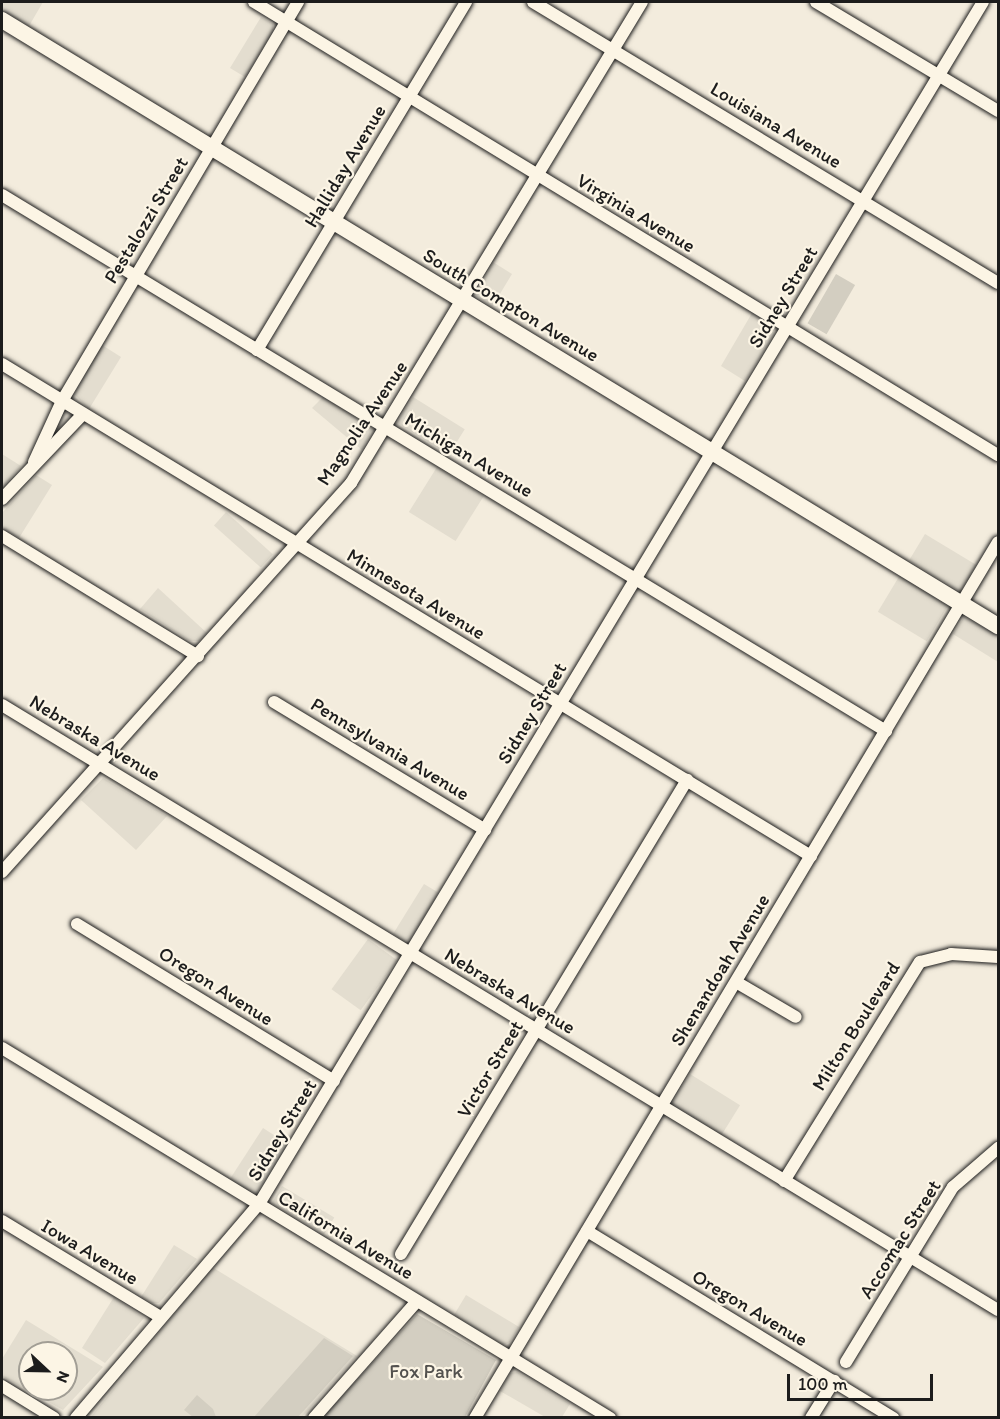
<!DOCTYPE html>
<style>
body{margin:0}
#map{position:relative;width:1000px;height:1419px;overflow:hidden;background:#f3ecdd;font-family:Itim,sans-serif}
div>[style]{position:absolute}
.built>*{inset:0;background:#e3ddcf;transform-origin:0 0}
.green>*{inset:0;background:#d3cec1;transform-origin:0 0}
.roads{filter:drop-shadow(0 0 2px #1c1c1c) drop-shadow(0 0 2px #1c1c1c)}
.minor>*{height:12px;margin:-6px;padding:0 6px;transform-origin:6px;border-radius:6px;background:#fcf5e5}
.major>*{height:16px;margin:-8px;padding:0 8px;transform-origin:8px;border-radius:8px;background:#fcf5e5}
span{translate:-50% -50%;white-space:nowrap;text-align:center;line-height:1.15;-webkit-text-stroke:4.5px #fcf5e5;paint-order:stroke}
.street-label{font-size:20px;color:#1c1c1c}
.park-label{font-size:20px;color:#53514e}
.frame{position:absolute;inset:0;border:3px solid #1c1c1c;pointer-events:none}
.north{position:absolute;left:18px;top:1341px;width:60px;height:60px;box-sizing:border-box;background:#fcf5e5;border:2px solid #a29e95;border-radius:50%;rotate:112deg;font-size:16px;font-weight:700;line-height:24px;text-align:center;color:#1c1c1c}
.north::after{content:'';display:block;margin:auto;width:21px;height:27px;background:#1c1c1c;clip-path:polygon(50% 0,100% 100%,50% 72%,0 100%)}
.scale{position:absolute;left:787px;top:1374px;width:146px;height:27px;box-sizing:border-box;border:3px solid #1c1c1c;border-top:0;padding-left:8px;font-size:18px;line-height:21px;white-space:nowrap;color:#1c1c1c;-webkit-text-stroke:4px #fcf5e5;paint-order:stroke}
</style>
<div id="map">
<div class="built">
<div style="clip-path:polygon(2px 2px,43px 2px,29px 26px,2px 10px)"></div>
<div style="clip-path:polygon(261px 17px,273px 24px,273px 32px,245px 77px,230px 68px)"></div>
<div style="clip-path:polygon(493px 262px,512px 274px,492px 307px,476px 296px)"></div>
<div style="clip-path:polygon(752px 313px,773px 325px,774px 334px,745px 381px,721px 366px)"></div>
<div style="clip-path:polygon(102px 345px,121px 357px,89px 409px,74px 394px)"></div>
<div style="clip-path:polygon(323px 397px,373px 428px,362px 450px,312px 408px)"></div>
<div style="left:413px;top:397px;width:61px;height:30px;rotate:32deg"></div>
<div style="clip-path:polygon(2px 454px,21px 466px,2px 488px)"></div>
<div style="left:437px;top:467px;width:55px;height:53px;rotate:32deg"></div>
<div style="clip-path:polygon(36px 475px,52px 485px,19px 538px,2px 528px,2px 513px)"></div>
<div style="left:226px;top:512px;width:63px;height:18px;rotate:42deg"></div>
<div style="left:925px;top:534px;width:60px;height:31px;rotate:31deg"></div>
<div style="left:900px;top:575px;width:57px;height:43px;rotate:31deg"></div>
<div style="clip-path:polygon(158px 588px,207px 633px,199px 641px,190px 641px,140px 609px)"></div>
<div style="clip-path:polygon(964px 617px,998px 635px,998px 662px,953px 634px)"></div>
<div style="clip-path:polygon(103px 778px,167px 816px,136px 850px,81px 800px)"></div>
<div style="clip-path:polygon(424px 884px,439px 893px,410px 940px,404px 941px,393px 934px)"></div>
<div style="left:368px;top:939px;width:36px;height:62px;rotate:36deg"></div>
<div style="left:690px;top:1074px;width:59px;height:37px;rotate:32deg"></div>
<div style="left:263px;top:1128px;width:30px;height:61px;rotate:33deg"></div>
<div style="left:282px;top:1186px;width:61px;height:20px;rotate:31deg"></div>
<div style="clip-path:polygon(174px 1245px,197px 1259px,159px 1303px,152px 1303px,141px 1297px)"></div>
<div style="clip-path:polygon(212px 1267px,357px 1356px,302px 1417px,90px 1418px)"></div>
<div style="clip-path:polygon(466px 1295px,519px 1327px,510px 1342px,503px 1345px,454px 1315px)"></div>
<div style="clip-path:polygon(114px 1297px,144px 1318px,105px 1363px,82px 1348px)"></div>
<div style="clip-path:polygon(evenodd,26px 1320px,103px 1367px,63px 1410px,2px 1376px,2px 1359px,26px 1320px,30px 1353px,66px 1353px,66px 1389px,30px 1389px,30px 1353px)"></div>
<div style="clip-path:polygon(517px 1372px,570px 1404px,562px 1417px,545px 1417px,500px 1391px,510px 1373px)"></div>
</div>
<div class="green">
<div style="left:836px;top:274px;width:22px;height:57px;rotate:30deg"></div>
<div style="clip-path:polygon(417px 1314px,496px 1360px,465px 1417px,323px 1417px)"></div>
<div style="clip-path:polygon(324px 1338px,353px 1356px,298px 1417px,254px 1417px)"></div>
<div style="clip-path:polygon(197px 1395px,213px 1409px,216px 1417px,193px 1417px,184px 1410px)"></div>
</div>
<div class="roads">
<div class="minor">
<div style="left:254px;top:2px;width:871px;rotate:31.34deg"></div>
<div style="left:533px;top:2px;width:543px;rotate:31.14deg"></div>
<div style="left:816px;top:2px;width:212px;rotate:30.9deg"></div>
<div style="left:2px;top:195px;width:1034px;rotate:31.23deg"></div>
<div style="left:257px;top:350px;width:406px;rotate:-59deg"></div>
<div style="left:2px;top:364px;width:947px;rotate:31.31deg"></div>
<div style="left:34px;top:462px;width:67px;rotate:-65.3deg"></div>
<div style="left:62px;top:401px;width:464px;rotate:-59.4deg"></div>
<div style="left:2px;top:499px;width:117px;rotate:-46.4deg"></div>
<div style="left:2px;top:536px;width:230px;rotate:31.5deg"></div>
<div style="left:274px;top:702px;width:247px;rotate:31.2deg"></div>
<div style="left:2px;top:705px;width:1165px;rotate:31.28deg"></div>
<div style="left:2px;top:872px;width:523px;rotate:-48.1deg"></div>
<div style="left:351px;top:483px;width:562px;rotate:-58.83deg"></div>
<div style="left:77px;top:924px;width:301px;rotate:31.4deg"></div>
<div style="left:736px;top:982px;width:69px;rotate:30.3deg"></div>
<div style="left:2px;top:1048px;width:712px;rotate:31.32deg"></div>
<div style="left:784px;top:1181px;width:258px;rotate:-58.2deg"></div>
<div style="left:920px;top:962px;width:32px;rotate:-14deg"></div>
<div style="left:951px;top:954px;width:47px;rotate:3.7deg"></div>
<div style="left:2px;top:1221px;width:184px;rotate:31.2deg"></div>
<div style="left:587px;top:1231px;width:359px;rotate:31.4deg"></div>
<div style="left:401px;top:1254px;width:554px;rotate:-58.89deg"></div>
<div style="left:846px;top:1362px;width:205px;rotate:-58.6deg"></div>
<div style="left:953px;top:1187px;width:60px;rotate:-40.9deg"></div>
<div style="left:2px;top:1386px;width:61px;rotate:31.6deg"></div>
<div style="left:76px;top:1418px;width:282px;rotate:-49.5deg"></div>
<div style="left:259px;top:1204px;width:1403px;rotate:-58.94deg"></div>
<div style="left:314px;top:1418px;width:156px;rotate:-48.6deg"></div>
<div style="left:475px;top:1418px;width:1020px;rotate:-59.16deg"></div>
<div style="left:811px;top:1418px;width:44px;rotate:-58.1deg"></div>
</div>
<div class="major">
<div style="left:2px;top:20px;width:1166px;rotate:31.32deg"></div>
</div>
</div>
<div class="street-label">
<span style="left:776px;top:125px;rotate:31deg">Louisiana Avenue</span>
<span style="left:345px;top:166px;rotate:-59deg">Halliday Avenue</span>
<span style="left:636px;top:213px;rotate:31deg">Virginia Avenue</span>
<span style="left:146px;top:220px;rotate:-59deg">Pestalozzi Street</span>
<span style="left:783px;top:297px;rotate:-59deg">Sidney Street</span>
<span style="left:511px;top:305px;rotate:31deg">South Compton Avenue</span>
<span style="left:362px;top:423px;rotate:-56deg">Magnolia Avenue</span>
<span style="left:469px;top:455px;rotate:31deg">Michigan Avenue</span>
<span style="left:416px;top:594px;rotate:31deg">Minnesota Avenue</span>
<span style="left:532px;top:713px;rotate:-59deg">Sidney Street</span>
<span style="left:95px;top:738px;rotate:31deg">Nebraska Avenue</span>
<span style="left:390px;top:749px;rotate:31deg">Pennsylvania Avenue</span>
<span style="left:720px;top:970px;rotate:-59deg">Shenandoah Avenue</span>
<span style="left:216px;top:986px;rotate:32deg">Oregon Avenue</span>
<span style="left:510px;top:991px;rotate:31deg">Nebraska Avenue</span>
<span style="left:856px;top:1026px;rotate:-58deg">Milton Boulevard</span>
<span style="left:490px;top:1069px;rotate:-59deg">Victor Street</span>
<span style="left:282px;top:1130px;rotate:-59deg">Sidney Street</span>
<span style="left:346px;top:1235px;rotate:31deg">California Avenue</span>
<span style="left:900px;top:1239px;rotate:-58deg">Accomac Street</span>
<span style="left:90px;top:1252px;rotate:31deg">Iowa Avenue</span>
<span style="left:750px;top:1308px;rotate:31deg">Oregon Avenue</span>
</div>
<div class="park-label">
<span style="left:426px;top:1371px">Fox Park</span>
</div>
<div class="frame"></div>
<div class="north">N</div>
<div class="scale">100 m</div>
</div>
